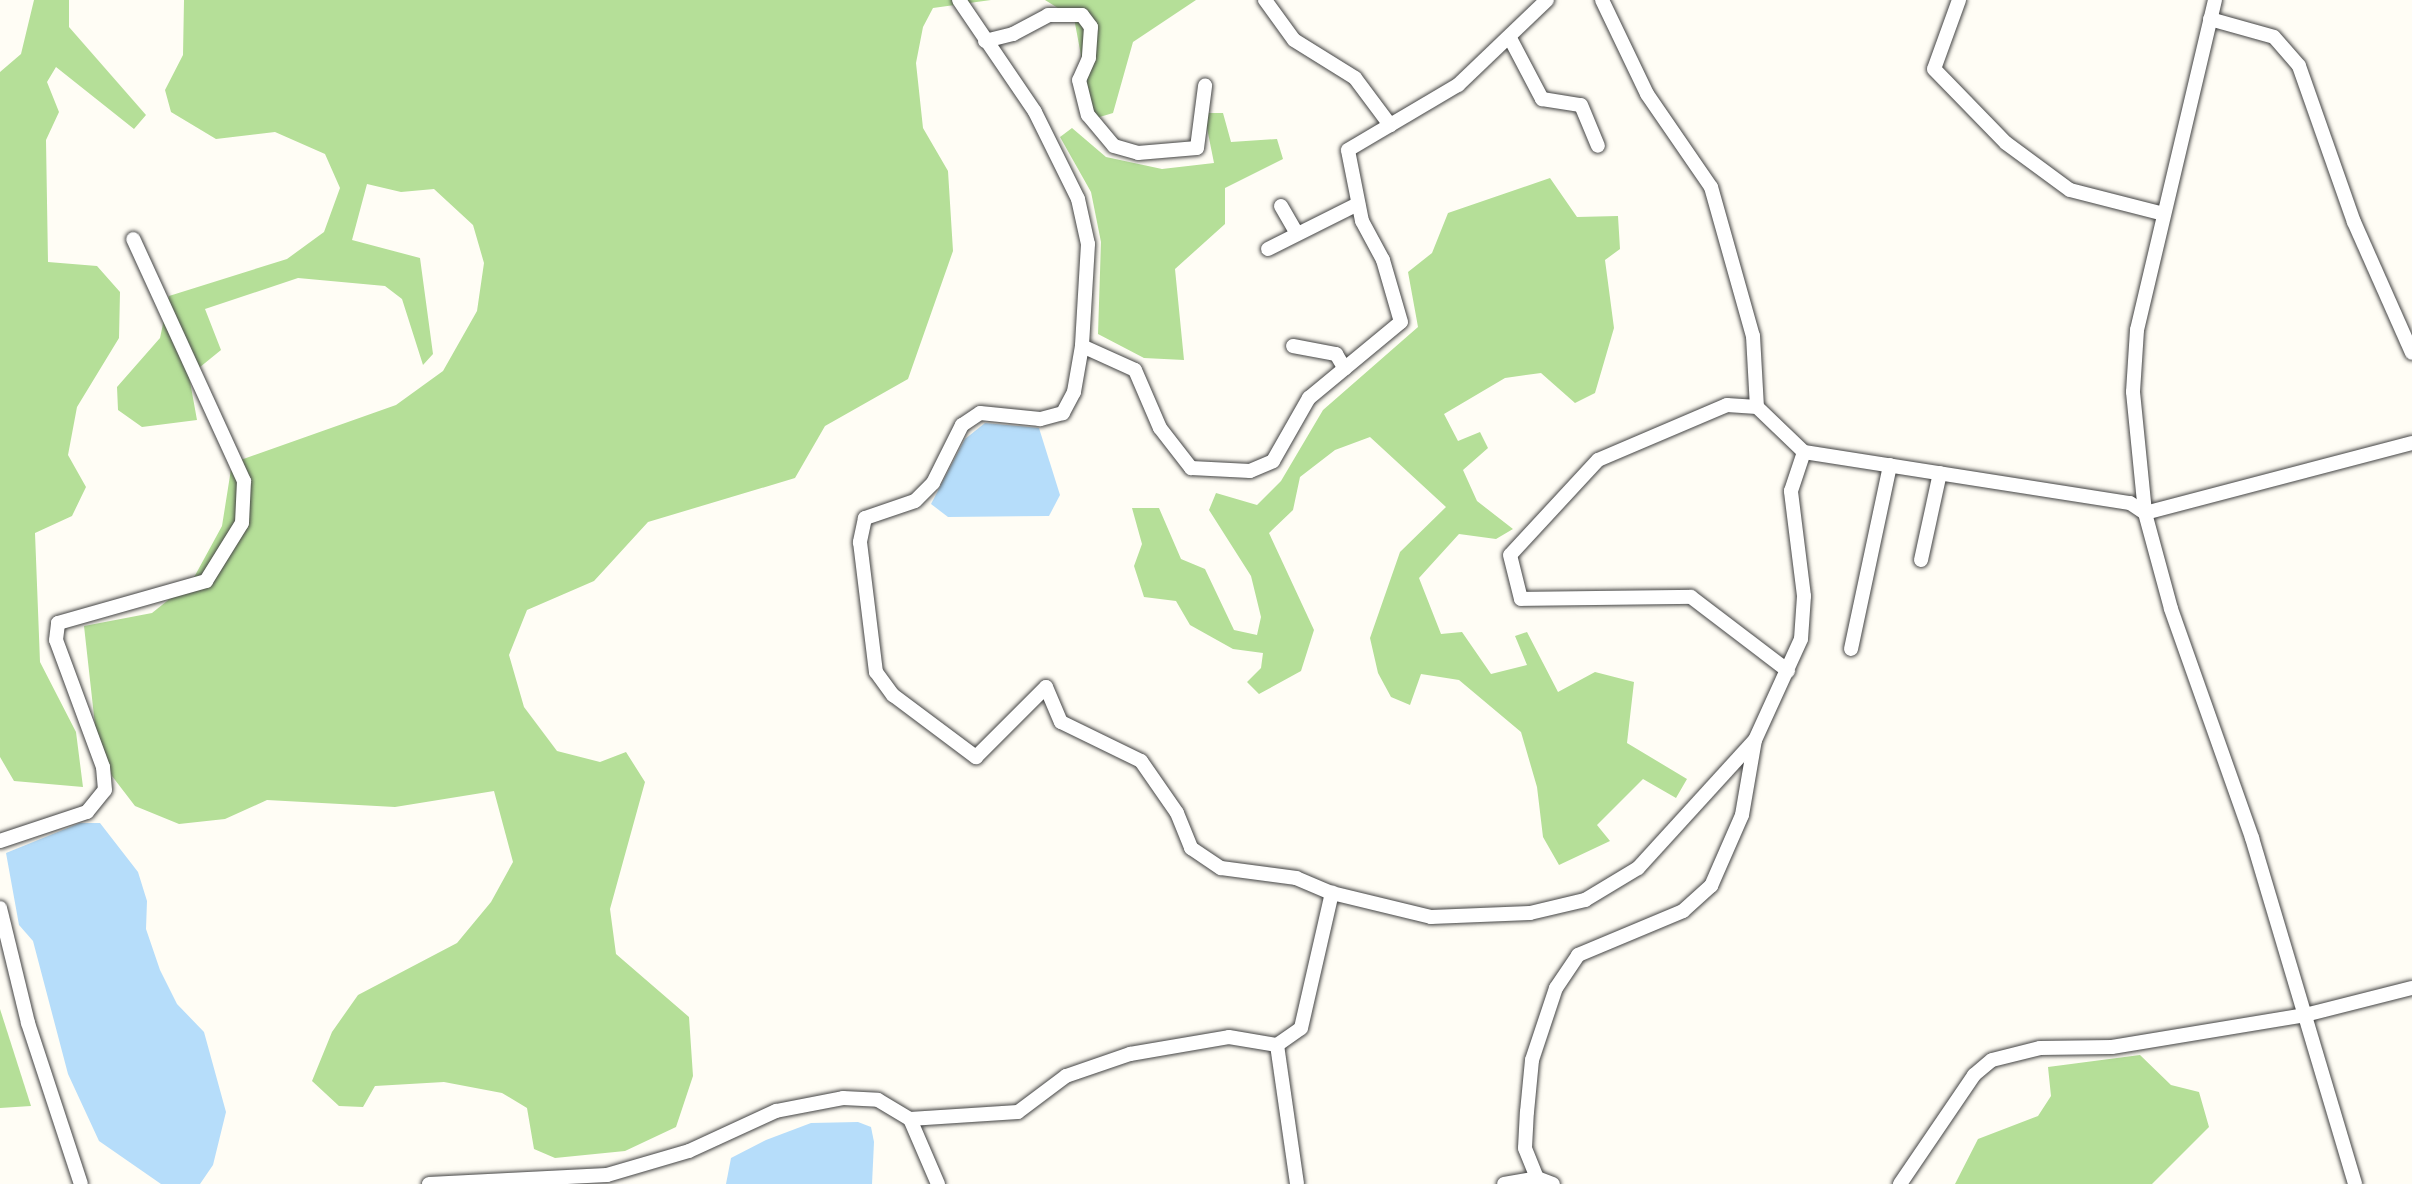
<!DOCTYPE html>
<style>
body{margin:0}
#map{position:relative;width:2412px;height:1184px;overflow:hidden;background:#fffdf5;font-family:"Times New Roman",serif}
div>[style]{position:absolute}
.forest>*{inset:0;background:#b5df98}
.water>*{inset:0;background:#b6ddfa}
.roads{filter:drop-shadow(0 0 2px #444) drop-shadow(0 0 2px #444)}
.street>*{height:14px;margin:-7px;padding:0 7px;transform-origin:7px;border-radius:7px;background:#fff}
span{translate:-50% -50%;white-space:nowrap;text-align:center;line-height:1.15;-webkit-text-stroke:7px #fff;paint-order:stroke}
</style>
<div id="map">
<div class="forest">
<div style="clip-path:polygon(34px 0,69px 0,69px 27px,146px 115px,134px 129px,56px 67px,47px 82px,59px 112px,46px 140px,48px 262px,97px 266px,120px 292px,119px 338px,77px 407px,68px 455px,86px 487px,72px 516px,35px 533px,40px 662px,76px 732px,83px 787px,14px 781px,0 757px,0 72px,21px 54px)"></div>
<div style="clip-path:polygon(184px 0,991px 0,933px 8px,923px 27px,916px 63px,923px 128px,948px 171px,953px 251px,908px 379px,825px 426px,795px 478px,648px 522px,594px 581px,527px 610px,509px 655px,524px 707px,557px 751px,600px 762px,626px 752px,645px 782px,610px 909px,616px 954px,689px 1017px,693px 1076px,676px 1127px,625px 1151px,555px 1158px,534px 1149px,527px 1108px,502px 1093px,444px 1082px,375px 1086px,363px 1107px,339px 1106px,312px 1081px,332px 1032px,358px 995px,457px 943px,491px 902px,513px 862px,494px 791px,395px 807px,267px 800px,225px 819px,179px 824px,135px 806px,112px 776px,96px 734px,84px 626px,152px 613px,192px 581px,222px 526px,232px 463px,396px 405px,443px 371px,477px 311px,484px 263px,473px 225px,434px 189px,401px 192px,367px 184px,352px 240px,420px 258px,433px 354px,423px 365px,402px 299px,385px 286px,298px 278px,205px 309px,221px 350px,189px 376px,197px 420px,142px 427px,118px 410px,117px 387px,160px 338px,169px 296px,287px 259px,324px 232px,340px 188px,325px 154px,275px 132px,216px 139px,171px 112px,165px 90px,183px 55px)"></div>
<div style="clip-path:polygon(1045px 0,1196px 0,1133px 42px,1113px 113px,1093px 119px,1074px 18px)"></div>
<div style="clip-path:polygon(1204px 113px,1223px 113px,1231px 142px,1277px 139px,1283px 159px,1225px 188px,1225px 224px,1175px 269px,1184px 360px,1144px 358px,1098px 334px,1101px 242px,1091px 192px,1060px 137px,1072px 128px,1106px 157px,1162px 169px,1214px 163px)"></div>
<div style="clip-path:polygon(1550px 178px,1577px 217px,1618px 216px,1620px 249px,1605px 260px,1614px 328px,1595px 393px,1575px 403px,1541px 373px,1505px 378px,1444px 414px,1458px 441px,1480px 432px,1488px 448px,1463px 470px,1477px 501px,1513px 529px,1496px 539px,1459px 534px,1419px 578px,1441px 634px,1462px 632px,1491px 674px,1527px 665px,1515px 636px,1527px 632px,1558px 692px,1595px 672px,1634px 682px,1627px 743px,1687px 779px,1676px 798px,1643px 779px,1597px 825px,1610px 841px,1559px 865px,1543px 837px,1537px 787px,1521px 732px,1459px 680px,1421px 674px,1410px 705px,1391px 697px,1378px 673px,1370px 638px,1400px 552px,1446px 507px,1370px 437px,1335px 450px,1300px 477px,1293px 510px,1269px 533px,1314px 630px,1301px 671px,1259px 694px,1247px 682px,1261px 668px,1263px 653px,1233px 649px,1190px 625px,1176px 601px,1144px 597px,1134px 566px,1142px 544px,1132px 508px,1159px 508px,1181px 559px,1205px 569px,1234px 630px,1257px 635px,1261px 617px,1251px 576px,1209px 510px,1216px 493px,1257px 505px,1281px 481px,1323px 410px,1418px 327px,1408px 272px,1432px 253px,1448px 213px)"></div>
<div style="clip-path:polygon(0 1009px,31px 1106px,0 1108px)"></div>
<div style="clip-path:polygon(2140px 1055px,2171px 1085px,2199px 1092px,2209px 1127px,2152px 1184px,1955px 1184px,1978px 1139px,2038px 1116px,2051px 1096px,2048px 1067px)"></div>
</div>
<div class="water">
<div style="clip-path:polygon(985px 423px,1039px 428px,1060px 495px,1049px 516px,948px 517px,931px 504px,965px 439px)"></div>
<div style="clip-path:polygon(80px 823px,100px 823px,138px 872px,147px 901px,146px 929px,160px 970px,177px 1004px,204px 1032px,226px 1112px,213px 1165px,200px 1184px,161px 1184px,99px 1141px,68px 1074px,33px 941px,19px 925px,6px 853px)"></div>
<div style="clip-path:polygon(858px 1122px,871px 1127px,874px 1142px,872px 1184px,726px 1184px,731px 1158px,766px 1140px,811px 1123px)"></div>
</div>
<div class="roads">
<div class="street">
<div style="left:959px;top:0;width:135px;rotate:55.8deg"></div>
<div style="left:1035px;top:112px;width:97px;rotate:63.7deg"></div>
<div style="left:1078px;top:199px;width:46px;rotate:77.5deg"></div>
<div style="left:1088px;top:244px;width:102px;rotate:93.4deg"></div>
<div style="left:1082px;top:346px;width:47px;rotate:99.9deg"></div>
<div style="left:1074px;top:392px;width:24px;rotate:118deg"></div>
<div style="left:1063px;top:413px;width:24px;rotate:165deg"></div>
<div style="left:1040px;top:419px;width:60px;rotate:-174.3deg"></div>
<div style="left:980px;top:413px;width:22px;rotate:146deg"></div>
<div style="left:962px;top:425px;width:65px;rotate:116.6deg"></div>
<div style="left:933px;top:483px;width:25px;rotate:135deg"></div>
<div style="left:915px;top:501px;width:53px;rotate:161.2deg"></div>
<div style="left:865px;top:518px;width:25px;rotate:102deg"></div>
<div style="left:860px;top:542px;width:131px;rotate:83deg"></div>
<div style="left:876px;top:672px;width:29px;rotate:54deg"></div>
<div style="left:893px;top:695px;width:104px;rotate:36.8deg"></div>
<div style="left:976px;top:757px;width:99px;rotate:-45deg"></div>
<div style="left:1046px;top:687px;width:38px;rotate:67deg"></div>
<div style="left:1061px;top:722px;width:89px;rotate:26deg"></div>
<div style="left:1141px;top:761px;width:63px;rotate:55.3deg"></div>
<div style="left:1177px;top:813px;width:38px;rotate:68deg"></div>
<div style="left:1191px;top:848px;width:36px;rotate:34deg"></div>
<div style="left:1221px;top:868px;width:76px;rotate:7.6deg"></div>
<div style="left:1296px;top:878px;width:39px;rotate:23deg"></div>
<div style="left:1332px;top:893px;width:102px;rotate:13.6deg"></div>
<div style="left:1431px;top:917px;width:99px;rotate:-2.3deg"></div>
<div style="left:1530px;top:913px;width:57px;rotate:-13.3deg"></div>
<div style="left:1585px;top:900px;width:62px;rotate:-31.1deg"></div>
<div style="left:1638px;top:868px;width:173px;rotate:-47.6deg"></div>
<div style="left:1265px;top:0;width:49px;rotate:54.1deg"></div>
<div style="left:1294px;top:40px;width:72px;rotate:31.9deg"></div>
<div style="left:1355px;top:78px;width:59px;rotate:53.3deg"></div>
<div style="left:1602px;top:0;width:104px;rotate:64.4deg"></div>
<div style="left:1647px;top:94px;width:113px;rotate:55.5deg"></div>
<div style="left:1711px;top:187px;width:155px;rotate:74.3deg"></div>
<div style="left:1753px;top:336px;width:71px;rotate:86.8deg"></div>
<div style="left:1757px;top:407px;width:65px;rotate:43.8deg"></div>
<div style="left:1804px;top:452px;width:330px;rotate:8.9deg"></div>
<div style="left:2130px;top:503px;width:18px;rotate:34deg"></div>
<div style="left:2145px;top:513px;width:276px;rotate:-14.7deg"></div>
<div style="left:1959px;top:0;width:73px;rotate:109.9deg"></div>
<div style="left:1934px;top:69px;width:103px;rotate:45.8deg"></div>
<div style="left:2006px;top:143px;width:79px;rotate:36.3deg"></div>
<div style="left:2070px;top:190px;width:97px;rotate:14.3deg"></div>
<div style="left:2215px;top:0;width:339px;rotate:103.3deg"></div>
<div style="left:2137px;top:330px;width:62px;rotate:93.7deg"></div>
<div style="left:2133px;top:392px;width:122px;rotate:84.3deg"></div>
<div style="left:2145px;top:513px;width:99px;rotate:74.8deg"></div>
<div style="left:2171px;top:609px;width:243px;rotate:70.5deg"></div>
<div style="left:2252px;top:838px;width:361px;rotate:73.4deg"></div>
<div style="left:2210px;top:19px;width:66px;rotate:15.7deg"></div>
<div style="left:2274px;top:37px;width:38px;rotate:49deg"></div>
<div style="left:2299px;top:66px;width:165px;rotate:70.6deg"></div>
<div style="left:2354px;top:222px;width:143px;rotate:66.1deg"></div>
<div style="left:1511px;top:40px;width:67px;rotate:62.3deg"></div>
<div style="left:1542px;top:99px;width:39px;rotate:9deg"></div>
<div style="left:1581px;top:105px;width:44px;rotate:67.5deg"></div>
<div style="left:985px;top:41px;width:29px;rotate:-14deg"></div>
<div style="left:1013px;top:34px;width:40px;rotate:-28deg"></div>
<div style="left:1048px;top:15px;width:34px"></div>
<div style="left:1082px;top:15px;width:15px;rotate:53deg"></div>
<div style="left:1091px;top:27px;width:31px;rotate:94deg"></div>
<div style="left:1089px;top:58px;width:24px;rotate:114deg"></div>
<div style="left:1079px;top:80px;width:36px;rotate:76deg"></div>
<div style="left:1088px;top:115px;width:40px;rotate:50deg"></div>
<div style="left:1114px;top:146px;width:25px;rotate:16deg"></div>
<div style="left:1138px;top:153px;width:59px;rotate:-4.8deg"></div>
<div style="left:1197px;top:148px;width:63px;rotate:-82.6deg"></div>
<div style="left:1281px;top:206px;width:32px;rotate:60deg"></div>
<div style="left:1268px;top:249px;width:101px;rotate:-26.6deg"></div>
<div style="left:1082px;top:346px;width:58px;rotate:24.4deg"></div>
<div style="left:1135px;top:370px;width:63px;rotate:66.7deg"></div>
<div style="left:1160px;top:428px;width:51px;rotate:52.2deg"></div>
<div style="left:1191px;top:468px;width:59px;rotate:2.9deg"></div>
<div style="left:1250px;top:471px;width:25px;rotate:-23deg"></div>
<div style="left:1273px;top:461px;width:73px;rotate:-60.3deg"></div>
<div style="left:1309px;top:398px;width:119px;rotate:-39.6deg"></div>
<div style="left:1401px;top:322px;width:65px;rotate:-106.2deg"></div>
<div style="left:1383px;top:260px;width:44px;rotate:-118.3deg"></div>
<div style="left:1362px;top:221px;width:72px;rotate:-101.2deg"></div>
<div style="left:1348px;top:150px;width:128px;rotate:-30.6deg"></div>
<div style="left:1458px;top:85px;width:123px;rotate:-43.7deg"></div>
<div style="left:1293px;top:346px;width:44px;rotate:10.5deg"></div>
<div style="left:1336px;top:354px;width:17px;rotate:59deg"></div>
<div style="left:1757px;top:407px;width:30px;rotate:-176deg"></div>
<div style="left:1727px;top:405px;width:140px;rotate:156.9deg"></div>
<div style="left:1598px;top:460px;width:129px;rotate:132.8deg"></div>
<div style="left:1510px;top:555px;width:45px;rotate:76deg"></div>
<div style="left:1521px;top:599px;width:170px;rotate:-0.7deg"></div>
<div style="left:1691px;top:597px;width:122px;rotate:37.3deg"></div>
<div style="left:1921px;top:560px;width:89px;rotate:-77.7deg"></div>
<div style="left:1851px;top:649px;width:188px;rotate:-78deg"></div>
<div style="left:0;top:841px;width:92px;rotate:-18.4deg"></div>
<div style="left:87px;top:812px;width:28px;rotate:-51deg"></div>
<div style="left:105px;top:790px;width:23px;rotate:-95deg"></div>
<div style="left:103px;top:767px;width:135px;rotate:-110.3deg"></div>
<div style="left:56px;top:640px;width:17px;rotate:-83deg"></div>
<div style="left:58px;top:623px;width:154px;rotate:-15.8deg"></div>
<div style="left:206px;top:581px;width:68px;rotate:-58.2deg"></div>
<div style="left:242px;top:523px;width:42px;rotate:-87.3deg"></div>
<div style="left:244px;top:481px;width:266px;rotate:-114.6deg"></div>
<div style="left:0;top:908px;width:118px;rotate:76.3deg"></div>
<div style="left:28px;top:1023px;width:169px;rotate:71.8deg"></div>
<div style="left:1277px;top:1045px;width:140px;rotate:81.8deg"></div>
<div style="left:910px;top:1119px;width:108px;rotate:-3.7deg"></div>
<div style="left:1018px;top:1112px;width:60px;rotate:-36.9deg"></div>
<div style="left:1066px;top:1076px;width:68px;rotate:-19deg"></div>
<div style="left:1130px;top:1054px;width:100px;rotate:-9.7deg"></div>
<div style="left:1229px;top:1037px;width:49px;rotate:9.5deg"></div>
<div style="left:1277px;top:1045px;width:29px;rotate:-35deg"></div>
<div style="left:1301px;top:1028px;width:139px;rotate:-77.1deg"></div>
<div style="left:1537px;top:1178px;width:32px;rotate:-112deg"></div>
<div style="left:1525px;top:1148px;width:36px;rotate:-87deg"></div>
<div style="left:1527px;top:1112px;width:52px;rotate:-84.5deg"></div>
<div style="left:1532px;top:1060px;width:76px;rotate:-71.6deg"></div>
<div style="left:1556px;top:988px;width:40px;rotate:-56deg"></div>
<div style="left:1578px;top:955px;width:114px;rotate:-22.7deg"></div>
<div style="left:1683px;top:911px;width:38px;rotate:-42deg"></div>
<div style="left:1711px;top:886px;width:77px;rotate:-66.4deg"></div>
<div style="left:1742px;top:815px;width:76px;rotate:-80.2deg"></div>
<div style="left:1755px;top:740px;width:111px;rotate:-65.5deg"></div>
<div style="left:1801px;top:639px;width:43px;rotate:-86deg"></div>
<div style="left:1804px;top:596px;width:106px;rotate:-97.1deg"></div>
<div style="left:1791px;top:491px;width:41px;rotate:-71.6deg"></div>
<div style="left:429px;top:1184px;width:178px;rotate:-2.9deg"></div>
<div style="left:607px;top:1175px;width:85px;rotate:-16.3deg"></div>
<div style="left:689px;top:1151px;width:96px;rotate:-24.7deg"></div>
<div style="left:776px;top:1111px;width:68px;rotate:-11deg"></div>
<div style="left:843px;top:1098px;width:35px;rotate:3deg"></div>
<div style="left:878px;top:1100px;width:37px;rotate:31deg"></div>
<div style="left:910px;top:1119px;width:71px;rotate:66.7deg"></div>
<div style="left:1504px;top:1184px;width:34px;rotate:-10deg"></div>
<div style="left:1537px;top:1178px;width:17px;rotate:21deg"></div>
<div style="left:1900px;top:1184px;width:132px;rotate:-55.8deg"></div>
<div style="left:1974px;top:1075px;width:23px;rotate:-40deg"></div>
<div style="left:1992px;top:1060px;width:49px;rotate:-14deg"></div>
<div style="left:2040px;top:1048px;width:72px;rotate:-0.8deg"></div>
<div style="left:2112px;top:1047px;width:196px;rotate:-9.4deg"></div>
<div style="left:2305px;top:1015px;width:110px;rotate:-14.2deg"></div>
</div>
</div>
</div>
